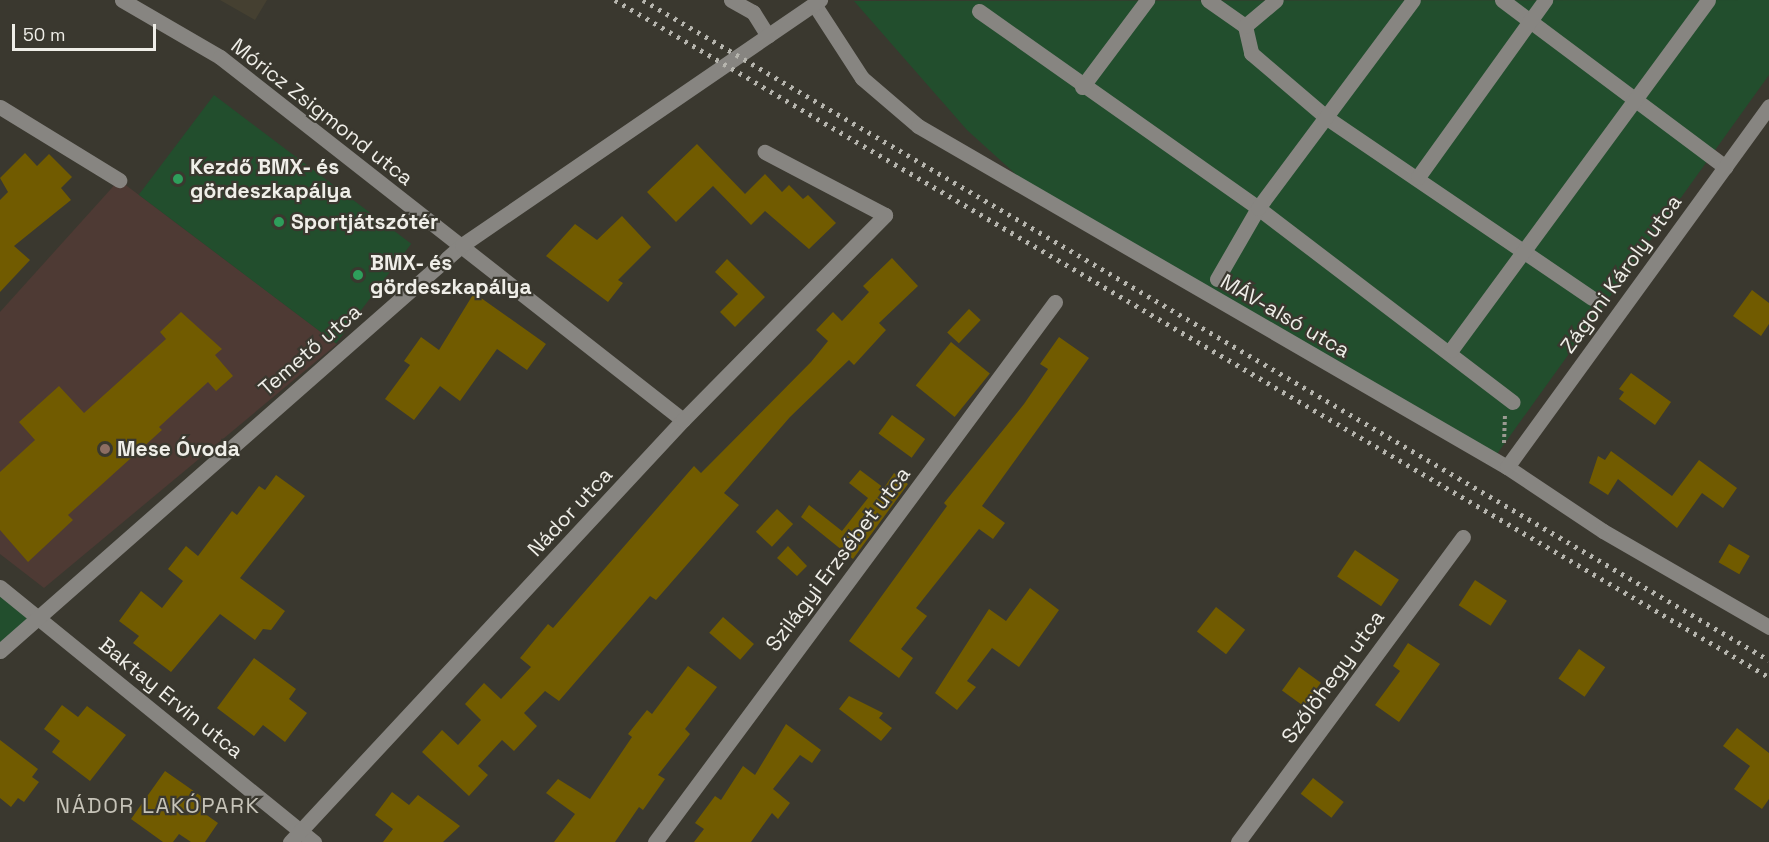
<!DOCTYPE html>
<meta charset="utf-8">
<style>
body{margin:0}
#map{position:relative;width:1769px;height:842px;overflow:hidden;background:#3a382f;font-family:"Space Grotesk",sans-serif}
div>[style]{position:absolute}
.built>*{inset:0;background:#454031}
.education>*{inset:0;background:#4e3a34}
.green>*{inset:0;background:#224e2d;transform-origin:0 0}
.building>*{inset:0;background:#715b00;transform-origin:0 0}
.path>*{height:4px;margin-top:-2px;transform-origin:0;background:repeating-linear-gradient(90deg,#9b9a92 0 3px,transparent 0 6px)}
.minor>*{height:15px;margin:-7.5px;padding:0 7.5px;transform-origin:7.5px;border-radius:7.5px;background:#878581}
.rail>*{height:4.5px;margin-top:-2.25px;transform-origin:0;background:repeating-linear-gradient(90deg,#b6b5ae 0 3px,transparent 0 9px)}
.dots>*{width:16px;height:16px;translate:-50% -50%;box-sizing:border-box;border:3px solid #3a382f;border-radius:50%}
span{translate:-50% -50%;white-space:nowrap;text-align:center;line-height:1.15;-webkit-text-stroke:4.5px #3a382f;paint-order:stroke}
.street-label{font-size:21px;color:#efeee8}
.poi-label{font-size:21px;color:#efeee8;font-weight:700}
.left{translate:0 -50%;text-align:left}
.neighbourhood-label{font-size:22px;color:#c6c3b8;letter-spacing:1.5px}
.scale{position:absolute;left:12px;top:24px;width:144px;height:27px;box-sizing:border-box;border:3px solid #efeee8;border-top:0;padding-left:8px;font-size:18px;line-height:21px;white-space:nowrap;color:#efeee8;-webkit-text-stroke:4px #3a382f;paint-order:stroke}
</style>
<div id="map">
<div class="built">
<div style="clip-path:polygon(220px 0,267px 0,255px 20px)"></div>
</div>
<div class="education">
<div style="clip-path:polygon(119px 180px,337px 344px,44px 588px,0 554px,0 312px)"></div>
</div>
<div class="green">
<div style="clip-path:polygon(1769px 0,1769px 75px,1497px 454px,1065px 219px,967px 130px,854px 1px)"></div>
<div style="left:214px;top:95px;width:247px;height:125px;rotate:37deg"></div>
<div style="clip-path:polygon(0 587px,37px 615px,0 647px)"></div>
</div>
<div class="building">
<div style="clip-path:polygon(697px 144px,745px 194px,765px 174px,782px 192px,789px 185px,803px 199px,808px 195px,836px 223px,809px 249px,765px 211px,751px 225px,713px 186px,676px 222px,647px 192px)"></div>
<div style="clip-path:polygon(25px 153px,37px 166px,49px 154px,72px 177px,61px 188px,71px 200px,14px 246px,30px 260px,0 292px,0 200px,8px 192px,0 178px)"></div>
<div style="clip-path:polygon(622px 216px,651px 247px,618px 280px,623px 283px,608px 302px,546px 256px,575px 224px,597px 240px)"></div>
<div style="clip-path:polygon(892px 258px,918px 286px,879px 323px,886px 330px,854px 365px,849px 360px,790px 417px,724px 493px,739px 505px,656px 600px,650px 596px,559px 701px,545px 691px,524px 713px,537px 726px,514px 751px,502px 740px,478px 766px,488px 775px,469px 796px,422px 752px,442px 730px,458px 745px,481px 720px,465px 704px,484px 683px,501px 699px,531px 667px,520px 658px,548px 624px,553px 628px,694px 466px,701px 473px,811px 362px,828px 341px,816px 330px,833px 312px,842px 321px,869px 292px,863px 286px)"></div>
<div style="clip-path:polygon(727px 259px,765px 297px,735px 327px,720px 312px,738px 294px,715px 272px)"></div>
<div style="clip-path:polygon(1752px 290px,1769px 303px,1769px 324px,1761px 336px,1733px 316px)"></div>
<div style="clip-path:polygon(474px 293px,546px 344px,527px 370px,497px 349px,460px 401px,440px 386px,414px 420px,385px 399px,410px 365px,404px 361px,421px 337px,439px 350px)"></div>
<div style="left:969px;top:309px;width:16px;height:32px;rotate:43deg"></div>
<div style="clip-path:polygon(181px 312px,222px 349px,215px 355px,233px 376px,216px 391px,208px 382px,159px 427px,162px 430px,68px 515px,73px 520px,28px 562px,0 530px,0 472px,35px 440px,19px 422px,59px 386px,84px 413px,166px 339px,160px 332px)"></div>
<div style="clip-path:polygon(1059px 337px,1089px 358px,982px 506px,1005px 523px,993px 539px,979px 529px,916px 608px,927px 616px,901px 649px,913px 658px,899px 678px,849px 641px,947px 506px,944px 503px,1024px 404px,1048px 369px,1040px 364px)"></div>
<div style="left:951px;top:342px;width:50px;height:56px;rotate:39deg"></div>
<div style="clip-path:polygon(1631px 373px,1671px 402px,1655px 425px,1619px 399px,1624px 392px,1619px 389px)"></div>
<div style="left:892px;top:415px;width:41px;height:23px;rotate:36deg"></div>
<div style="clip-path:polygon(1611px 451px,1672px 496px,1699px 460px,1737px 488px,1723px 508px,1702px 493px,1677px 528px,1618px 479px,1608px 495px,1589px 483px,1598px 456px,1605px 460px)"></div>
<div style="clip-path:polygon(860px 470px,884px 488px,894px 473px,908px 484px,853px 559px,801px 517px,809px 505px,842px 531px,868px 498px,849px 483px)"></div>
<div style="clip-path:polygon(276px 475px,305px 496px,240px 578px,285px 611px,271px 630px,263px 629px,255px 640px,220px 614px,171px 672px,133px 643px,139px 636px,119px 621px,141px 591px,162px 608px,183px 581px,168px 569px,186px 546px,198px 556px,232px 511px,237px 515px,259px 486px,265px 490px)"></div>
<div style="left:777px;top:509px;width:22px;height:31px;rotate:43deg"></div>
<div style="left:1729px;top:544px;width:24px;height:21px;rotate:30deg"></div>
<div style="clip-path:polygon(788px 546px,807px 566px,797px 576px,777px 558px)"></div>
<div style="left:1355px;top:550px;width:53px;height:32px;rotate:34deg"></div>
<div style="left:1475px;top:580px;width:38px;height:30px;rotate:33deg"></div>
<div style="clip-path:polygon(1030px 588px,1059px 610px,1019px 667px,992px 648px,967px 681px,976px 687px,957px 710px,935px 693px,989px 609px,1006px 621px)"></div>
<div style="left:1216px;top:607px;width:37px;height:31px;rotate:38deg"></div>
<div style="left:723px;top:617px;width:41px;height:21px;rotate:41deg"></div>
<div style="clip-path:polygon(1408px 643px,1440px 664px,1399px 722px,1375px 705px,1400px 671px,1393px 666px)"></div>
<div style="left:1579px;top:649px;width:32px;height:36px;rotate:35deg"></div>
<div style="clip-path:polygon(254px 658px,296px 689px,289px 699px,307px 713px,285px 742px,263px 725px,254px 736px,217px 708px)"></div>
<div style="clip-path:polygon(688px 666px,717px 687px,685px 729px,690px 734px,658px 775px,665px 779px,643px 810px,639px 807px,615px 842px,554px 842px,575px 814px,546px 793px,558px 779px,590px 799px,632px 737px,628px 734px,647px 710px,652px 714px)"></div>
<div style="left:1299px;top:667px;width:27px;height:29px;rotate:36deg"></div>
<div style="clip-path:polygon(849px 696px,883px 713px,879px 718px,892px 728px,881px 741px,839px 709px)"></div>
<div style="clip-path:polygon(62px 705px,78px 717px,87px 706px,126px 735px,90px 781px,52px 752px,60px 741px,44px 729px)"></div>
<div style="clip-path:polygon(786px 724px,821px 750px,812px 763px,800px 755px,773px 789px,790px 803px,778px 819px,772px 813px,751px 842px,694px 842px,704px 829px,695px 823px,715px 796px,721px 800px,743px 766px,755px 775px)"></div>
<div style="clip-path:polygon(1737px 728px,1769px 753px,1769px 799px,1762px 809px,1734px 789px,1750px 766px,1723px 746px)"></div>
<div style="clip-path:polygon(0 740px,38px 769px,32px 777px,39px 782px,24px 802px,18px 798px,11px 807px,0 798px)"></div>
<div style="clip-path:polygon(165px 771px,208px 801px,201px 811px,218px 823px,205px 842px,191px 842px,179px 834px,173px 842px,163px 842px,131px 819px)"></div>
<div style="left:1313px;top:778px;width:39px;height:20px;rotate:38deg"></div>
<div style="clip-path:polygon(392px 792px,409px 805px,418px 795px,460px 826px,443px 842px,383px 842px,393px 829px,375px 815px)"></div>
</div>
<div class="path">
<div style="left:1504px;top:443px;width:28px;rotate:-88deg"></div>
</div>
<div class="minor">
<div style="left:122px;top:0;width:113px;rotate:30.2deg"></div>
<div style="left:220px;top:57px;width:588px;rotate:38.1deg"></div>
<div style="left:731px;top:0;width:25px;rotate:29deg"></div>
<div style="left:753px;top:12px;width:28px;rotate:58deg"></div>
<div style="left:1208px;top:0;width:45px;rotate:35.1deg"></div>
<div style="left:1245px;top:26px;width:28px;rotate:77deg"></div>
<div style="left:1251px;top:53px;width:100px;rotate:40.5deg"></div>
<div style="left:1327px;top:118px;width:320px;rotate:34.2deg"></div>
<div style="left:1502px;top:0;width:279px;rotate:36.8deg"></div>
<div style="left:814px;top:4px;width:88px;rotate:57deg"></div>
<div style="left:862px;top:78px;width:74px;rotate:40.6deg"></div>
<div style="left:918px;top:126px;width:681px;rotate:30.07deg"></div>
<div style="left:1507px;top:467px;width:115px;rotate:33.7deg"></div>
<div style="left:1603px;top:531px;width:192px;rotate:30deg"></div>
<div style="left:979px;top:11px;width:342px;rotate:35.2deg"></div>
<div style="left:1258px;top:208px;width:320px;rotate:37.3deg"></div>
<div style="left:1245px;top:26px;width:40px;rotate:-40deg"></div>
<div style="left:1082px;top:87px;width:109px;rotate:-53.2deg"></div>
<div style="left:0;top:107px;width:140px;rotate:31.5deg"></div>
<div style="left:1418px;top:177px;width:218px;rotate:-54.3deg"></div>
<div style="left:1217px;top:279px;width:82px;rotate:-60deg"></div>
<div style="left:1258px;top:208px;width:259px;rotate:-53.3deg"></div>
<div style="left:1451px;top:350px;width:434px;rotate:-53.7deg"></div>
<div style="left:1507px;top:467px;width:446px;rotate:-54deg"></div>
<div style="left:0;top:587px;width:405px;rotate:39.1deg"></div>
<div style="left:0;top:651px;width:615px;rotate:-41.31deg"></div>
<div style="left:462px;top:245px;width:434px;rotate:-34.4deg"></div>
<div style="left:290px;top:842px;width:577px;rotate:-47.04deg"></div>
<div style="left:683px;top:420px;width:288px;rotate:-45.4deg"></div>
<div style="left:885px;top:215px;width:136px;rotate:-152.3deg"></div>
<div style="left:655px;top:842px;width:672px;rotate:-53.47deg"></div>
<div style="left:1238px;top:842px;width:379px;rotate:-53.6deg"></div>
</div>
<div class="rail">
<div style="left:615px;top:0;width:1338px;rotate:30.4deg"></div>
<div style="left:643px;top:0;width:1305px;rotate:30.38deg"></div>
</div>
<div class="dots">
<div style="left:178px;top:179px;background:#2e9e5b"></div>
<div style="left:279px;top:222px;background:#2e9e5b"></div>
<div style="left:358px;top:275px;background:#2e9e5b"></div>
<div style="left:105px;top:449px;background:#8d6e63"></div>
</div>
<div class="street-label">
<span style="left:322px;top:112px;rotate:38deg">Móricz Zsigmond utca</span>
<span style="left:1621px;top:274px;rotate:-54deg">Zágoni Károly utca</span>
<span style="left:1285px;top:316px;rotate:30deg">MÁV-alsó utca</span>
<span style="left:310px;top:350px;rotate:-41deg">Temető utca</span>
<span style="left:570px;top:512px;rotate:-47deg">Nádor utca</span>
<span style="left:838px;top:559px;rotate:-53deg">Szilágyi Erzsébet utca</span>
<span style="left:1333px;top:677px;rotate:-54deg">Szőlöhegy utca</span>
<span style="left:171px;top:698px;rotate:39deg">Baktay Ervin utca</span>
</div>
<div class="poi-label">
<span class="left" style="left:190px;top:179px">Kezdő BMX- és<br>gördeszkapálya</span>
<span class="left" style="left:291px;top:222px">Sportjátszótér</span>
<span class="left" style="left:370px;top:275px">BMX- és<br>gördeszkapálya</span>
<span class="left" style="left:117px;top:449px">Mese Óvoda</span>
</div>
<div class="neighbourhood-label">
<span style="left:158px;top:806px">NÁDOR LAKÓPARK</span>
</div>
<div class="scale">50 m</div>
</div>
